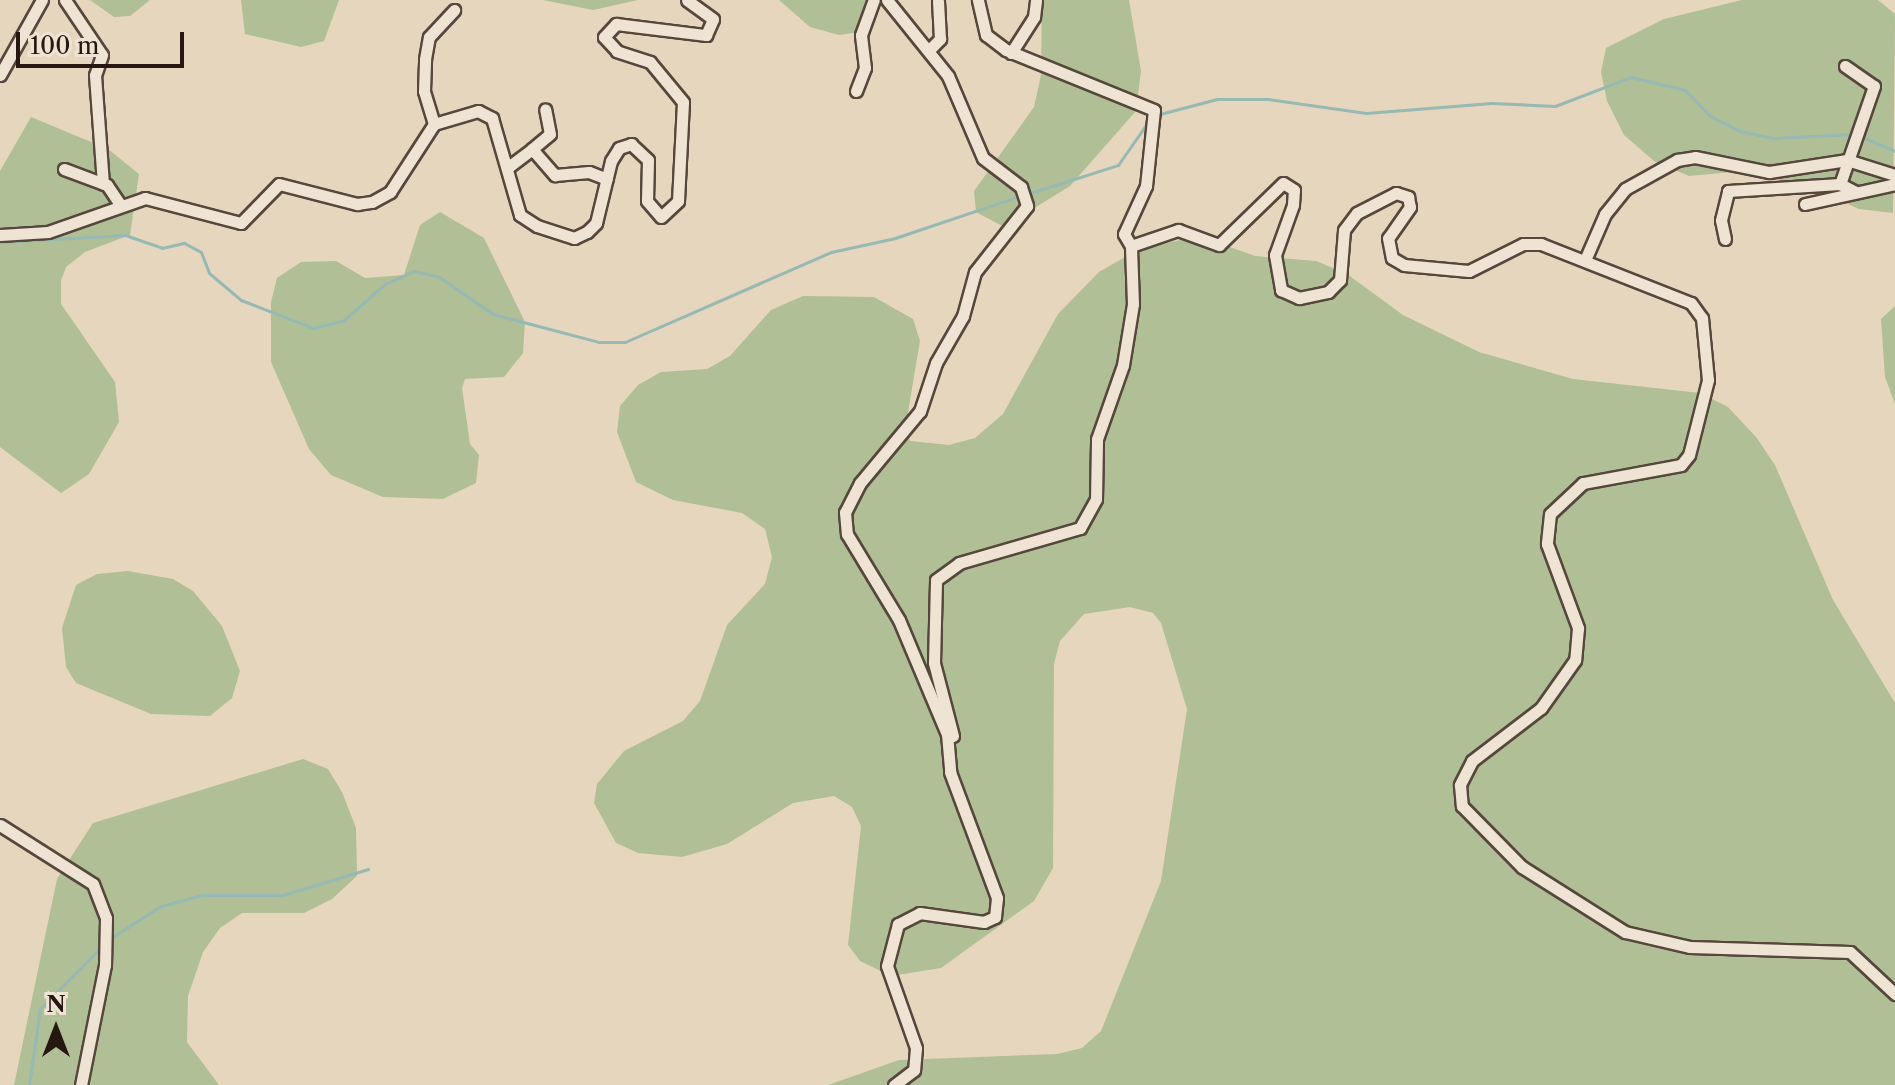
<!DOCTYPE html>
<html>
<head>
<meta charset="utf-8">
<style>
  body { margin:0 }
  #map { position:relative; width:1895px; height:1085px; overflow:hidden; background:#e6d6bd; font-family:"Libre Caslon Text",serif }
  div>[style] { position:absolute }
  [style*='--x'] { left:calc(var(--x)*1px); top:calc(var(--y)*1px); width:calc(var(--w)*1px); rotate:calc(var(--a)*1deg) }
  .green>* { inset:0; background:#b0bf95 }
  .stream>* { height:3px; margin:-1.5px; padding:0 1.5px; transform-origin:1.5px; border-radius:1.5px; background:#96b9b3 }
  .roads { filter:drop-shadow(2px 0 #56473c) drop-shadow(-2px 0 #56473c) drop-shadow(0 2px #56473c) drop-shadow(0 -2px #56473c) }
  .minor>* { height:11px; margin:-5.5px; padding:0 5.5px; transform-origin:5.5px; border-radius:5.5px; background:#efe4d4 }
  span { translate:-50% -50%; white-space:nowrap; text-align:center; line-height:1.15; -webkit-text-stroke:7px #efe4d4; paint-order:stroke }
  .north { position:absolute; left:16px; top:989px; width:80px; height:80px; -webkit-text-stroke:6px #efe4d4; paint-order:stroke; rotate:0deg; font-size:22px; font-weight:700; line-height:32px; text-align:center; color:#261711 }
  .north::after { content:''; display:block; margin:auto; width:28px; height:36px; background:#261711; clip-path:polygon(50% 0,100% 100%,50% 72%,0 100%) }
  .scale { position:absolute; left:16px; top:32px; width:168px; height:36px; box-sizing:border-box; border:4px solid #261711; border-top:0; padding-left:10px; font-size:24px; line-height:28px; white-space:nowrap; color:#261711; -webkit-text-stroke:6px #efe4d4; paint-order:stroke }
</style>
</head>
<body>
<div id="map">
  <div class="green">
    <div style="clip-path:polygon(90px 0,150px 0,130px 16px,114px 17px)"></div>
    <div style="clip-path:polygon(241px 0,339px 0,324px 41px,301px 47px,245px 34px)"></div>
    <div style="clip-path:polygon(543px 0,638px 0,593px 10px)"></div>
    <div style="clip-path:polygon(779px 0,885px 0,860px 32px,839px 35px,810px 27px)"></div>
    <div style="clip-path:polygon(1042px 0,1129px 0,1141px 71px,1136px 111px,1070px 186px,1004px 227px,976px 212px,974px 191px,1034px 107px,1041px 75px)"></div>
    <div style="clip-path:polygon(1742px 0,1878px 0,1895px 14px,1893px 213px,1859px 209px,1805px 184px,1732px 172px,1689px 176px,1654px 161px,1624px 135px,1607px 101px,1601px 72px,1606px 48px,1664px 19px)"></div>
    <div style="clip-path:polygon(31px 117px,108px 149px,139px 174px,130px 235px,85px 252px,66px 267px,61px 281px,61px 304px,115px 382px,119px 422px,89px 474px,61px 493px,0 447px,0 171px)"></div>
    <div style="clip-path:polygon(440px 212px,484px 238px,525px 322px,523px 353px,504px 377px,465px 379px,462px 388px,470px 444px,479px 455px,476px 483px,443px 499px,383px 497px,331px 475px,309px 449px,271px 362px,271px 302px,277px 278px,301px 262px,336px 261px,365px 278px,404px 275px,420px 225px)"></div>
    <div style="clip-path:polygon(1199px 236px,1255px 256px,1316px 261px,1347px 274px,1403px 315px,1479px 352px,1573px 379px,1700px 393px,1728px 407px,1756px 437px,1775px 465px,1833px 600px,1895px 703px,1895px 1085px,828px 1085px,899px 1060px,1057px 1054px,1082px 1048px,1101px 1031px,1161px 881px,1187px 709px,1161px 623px,1153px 613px,1130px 607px,1084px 614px,1060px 641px,1054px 664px,1053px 868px,1034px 901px,941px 968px,891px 976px,860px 961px,848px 945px,861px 826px,852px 807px,834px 796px,793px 803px,727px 844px,682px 857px,638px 853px,616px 843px,594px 803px,597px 784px,624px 751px,683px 721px,700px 701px,727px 625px,765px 584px,772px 557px,765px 529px,742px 513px,673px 500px,636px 482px,617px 432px,620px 406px,638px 385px,661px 372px,707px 369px,730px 356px,771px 310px,803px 296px,874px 297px,913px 319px,920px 341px,906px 424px,910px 441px,949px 445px,975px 438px,1003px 414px,1058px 314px,1099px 272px,1139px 249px)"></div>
    <div style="clip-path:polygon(1895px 306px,1895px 404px,1885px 377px,1881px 319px)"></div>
    <div style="clip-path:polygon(128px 571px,173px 579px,193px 591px,222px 626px,240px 671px,232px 698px,210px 716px,151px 714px,76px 683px,66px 667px,62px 628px,76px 585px,97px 574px)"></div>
    <div style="clip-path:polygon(303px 759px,328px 769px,342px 792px,356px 828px,357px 876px,332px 899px,304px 913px,242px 913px,220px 928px,203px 952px,188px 996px,187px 1042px,219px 1085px,14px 1085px,57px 879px,93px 823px)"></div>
  </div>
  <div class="stream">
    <div style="--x:1156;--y:115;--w:63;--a:-14.7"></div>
    <div style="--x:1217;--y:99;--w:51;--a:0"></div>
    <div style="--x:1268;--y:99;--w:99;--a:8.1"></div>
    <div style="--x:1366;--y:113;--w:126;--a:-4.5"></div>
    <div style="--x:1492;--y:103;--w:63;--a:2.7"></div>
    <div style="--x:1555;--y:106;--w:81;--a:-20.9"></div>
    <div style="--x:1631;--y:77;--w:56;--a:13.5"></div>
    <div style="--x:1685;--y:90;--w:36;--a:46"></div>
    <div style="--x:1710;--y:116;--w:34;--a:27"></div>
    <div style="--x:1740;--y:131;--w:33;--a:12"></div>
    <div style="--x:1772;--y:138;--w:83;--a:-2.8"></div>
    <div style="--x:1862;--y:137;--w:36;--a:23"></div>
    <div style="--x:1027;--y:194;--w:96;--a:-17.7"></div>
    <div style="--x:1118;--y:165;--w:56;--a:-55.2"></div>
    <div style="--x:0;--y:242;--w:125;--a:-3.2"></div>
    <div style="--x:125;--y:235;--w:39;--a:19"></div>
    <div style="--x:162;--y:248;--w:23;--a:-13"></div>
    <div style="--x:184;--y:243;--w:19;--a:28"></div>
    <div style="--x:201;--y:252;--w:22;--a:69"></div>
    <div style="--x:209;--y:273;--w:42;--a:40.2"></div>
    <div style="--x:241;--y:300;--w:77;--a:21.3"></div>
    <div style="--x:313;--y:328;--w:32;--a:-14"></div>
    <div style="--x:344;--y:320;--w:55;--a:-41.3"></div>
    <div style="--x:385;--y:284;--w:32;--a:-24"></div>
    <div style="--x:414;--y:271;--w:26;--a:13"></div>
    <div style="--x:439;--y:277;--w:65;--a:34.4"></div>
    <div style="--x:493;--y:314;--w:110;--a:14.8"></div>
    <div style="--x:599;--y:342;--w:26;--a:0"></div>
    <div style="--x:625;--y:342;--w:225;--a:-23.6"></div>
    <div style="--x:831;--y:252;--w:66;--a:-12.3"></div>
    <div style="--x:895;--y:238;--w:132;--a:-18.6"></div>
    <div style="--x:109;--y:939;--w:62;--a:-32.4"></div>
    <div style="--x:161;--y:906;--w:42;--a:-15"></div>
    <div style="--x:202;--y:895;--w:81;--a:0"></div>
    <div style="--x:283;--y:895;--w:89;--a:-17"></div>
    <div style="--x:29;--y:1085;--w:77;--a:-81.8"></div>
    <div style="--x:40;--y:1009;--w:87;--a:-45.5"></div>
  </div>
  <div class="roads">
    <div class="minor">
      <div style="--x:65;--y:0;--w:66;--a:56.1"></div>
      <div style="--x:102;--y:55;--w:21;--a:109"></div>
      <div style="--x:95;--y:75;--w:109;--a:85.8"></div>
      <div style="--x:887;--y:0;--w:97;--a:51.2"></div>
      <div style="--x:948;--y:76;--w:89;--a:66.9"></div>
      <div style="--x:983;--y:158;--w:48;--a:37.3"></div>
      <div style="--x:1021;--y:187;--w:20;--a:72"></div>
      <div style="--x:1027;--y:206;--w:84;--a:128.2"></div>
      <div style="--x:975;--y:272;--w:46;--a:105.3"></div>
      <div style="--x:963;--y:316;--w:54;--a:119.9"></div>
      <div style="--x:936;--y:363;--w:51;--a:108.4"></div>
      <div style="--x:920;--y:411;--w:94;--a:129.8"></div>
      <div style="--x:860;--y:483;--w:33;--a:117"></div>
      <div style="--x:845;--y:512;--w:22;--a:85"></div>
      <div style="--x:847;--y:534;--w:100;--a:58.8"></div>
      <div style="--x:899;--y:620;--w:124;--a:67.2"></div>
      <div style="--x:947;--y:734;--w:38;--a:85"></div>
      <div style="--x:950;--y:772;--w:134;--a:69.5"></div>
      <div style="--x:997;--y:898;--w:19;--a:96"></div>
      <div style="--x:995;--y:917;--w:12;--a:156"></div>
      <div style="--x:984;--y:922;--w:65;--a:-172"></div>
      <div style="--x:920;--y:913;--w:25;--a:153"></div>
      <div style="--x:898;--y:924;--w:43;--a:104.7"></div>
      <div style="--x:887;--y:966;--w:87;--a:70.5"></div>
      <div style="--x:916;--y:1048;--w:22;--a:95"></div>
      <div style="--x:914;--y:1070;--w:25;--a:143"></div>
      <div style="--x:929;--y:50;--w:16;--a:-45"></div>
      <div style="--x:940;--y:39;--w:38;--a:-93"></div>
      <div style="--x:1011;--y:53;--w:43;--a:-57.4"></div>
      <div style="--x:1034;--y:17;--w:17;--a:-83"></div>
      <div style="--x:1845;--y:66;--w:35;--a:35"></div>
      <div style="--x:1874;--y:86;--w:104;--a:109.1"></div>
      <div style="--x:1840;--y:184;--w:18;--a:27"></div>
      <div style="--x:0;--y:75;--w:86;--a:-60.8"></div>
      <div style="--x:856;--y:91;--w:25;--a:-69"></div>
      <div style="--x:865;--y:68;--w:33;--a:-97"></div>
      <div style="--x:861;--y:35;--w:37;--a:-70"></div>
      <div style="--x:434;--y:124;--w:34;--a:-107"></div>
      <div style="--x:424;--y:91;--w:32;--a:-88"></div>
      <div style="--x:425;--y:59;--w:22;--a:-80"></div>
      <div style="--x:429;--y:37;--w:37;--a:-47"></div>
      <div style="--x:532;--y:149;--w:23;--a:-40"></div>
      <div style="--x:550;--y:134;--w:25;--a:-101"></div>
      <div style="--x:507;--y:168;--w:31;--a:-37"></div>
      <div style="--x:532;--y:149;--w:35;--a:49"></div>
      <div style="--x:555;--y:175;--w:34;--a:-5"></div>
      <div style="--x:589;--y:172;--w:19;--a:21"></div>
      <div style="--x:64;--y:169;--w:46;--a:20.4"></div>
      <div style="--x:107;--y:185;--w:23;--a:56"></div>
      <div style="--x:1805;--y:204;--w:92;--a:-12.5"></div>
      <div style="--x:0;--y:235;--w:48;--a:-3.6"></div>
      <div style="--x:48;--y:232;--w:103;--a:-19.3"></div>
      <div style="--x:145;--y:198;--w:99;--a:14.6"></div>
      <div style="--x:241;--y:223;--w:54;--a:-45.7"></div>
      <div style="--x:279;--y:184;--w:81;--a:14.4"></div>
      <div style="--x:357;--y:204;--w:15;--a:-8"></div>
      <div style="--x:372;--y:202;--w:21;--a:-29"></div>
      <div style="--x:390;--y:192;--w:81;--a:-57.1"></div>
      <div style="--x:434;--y:124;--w:46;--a:-16.5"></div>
      <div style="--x:478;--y:111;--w:16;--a:27"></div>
      <div style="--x:492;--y:118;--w:101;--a:73.9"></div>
      <div style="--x:520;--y:215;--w:20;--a:33"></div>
      <div style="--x:537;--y:226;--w:39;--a:18"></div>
      <div style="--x:574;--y:238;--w:14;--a:-25"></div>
      <div style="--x:587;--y:232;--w:13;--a:-45"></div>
      <div style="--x:596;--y:223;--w:64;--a:-76.4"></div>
      <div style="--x:611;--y:161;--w:15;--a:-58"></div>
      <div style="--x:619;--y:148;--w:13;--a:-18"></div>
      <div style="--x:631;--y:144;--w:23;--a:43"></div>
      <div style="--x:648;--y:160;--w:41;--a:91.4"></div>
      <div style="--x:647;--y:201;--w:21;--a:49"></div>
      <div style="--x:661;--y:217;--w:23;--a:-43"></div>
      <div style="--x:678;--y:201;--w:99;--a:-87.1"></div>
      <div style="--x:683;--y:102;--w:52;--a:-129.5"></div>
      <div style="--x:650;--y:62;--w:35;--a:-162"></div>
      <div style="--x:617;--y:51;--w:19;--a:-133"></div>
      <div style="--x:604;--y:37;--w:18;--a:-47"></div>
      <div style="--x:616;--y:24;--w:91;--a:7"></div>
      <div style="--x:706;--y:35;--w:17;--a:-66"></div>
      <div style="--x:713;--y:19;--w:32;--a:-144"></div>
      <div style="--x:1725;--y:239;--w:19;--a:-102"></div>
      <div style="--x:1721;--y:220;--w:30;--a:-76"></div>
      <div style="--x:1728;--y:191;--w:112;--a:-3.6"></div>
      <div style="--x:1131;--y:246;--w:50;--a:-18.8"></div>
      <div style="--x:1178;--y:230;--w:44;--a:20.1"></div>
      <div style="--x:1219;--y:245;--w:89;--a:-44.1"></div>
      <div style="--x:1283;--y:183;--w:13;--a:32"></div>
      <div style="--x:1294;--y:190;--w:15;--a:94"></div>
      <div style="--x:1293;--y:205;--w:53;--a:109.8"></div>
      <div style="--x:1275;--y:255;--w:36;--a:80"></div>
      <div style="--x:1281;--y:290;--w:20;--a:24"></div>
      <div style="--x:1299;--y:298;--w:30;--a:-12"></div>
      <div style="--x:1328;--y:292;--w:17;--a:-45"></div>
      <div style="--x:1340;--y:280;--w:50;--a:-85.4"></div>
      <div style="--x:1344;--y:230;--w:21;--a:-53"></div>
      <div style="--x:1357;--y:213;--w:44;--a:-27.1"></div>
      <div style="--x:1396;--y:193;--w:13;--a:18"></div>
      <div style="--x:1408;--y:197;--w:10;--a:79"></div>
      <div style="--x:1410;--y:207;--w:38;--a:125"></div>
      <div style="--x:1388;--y:238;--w:20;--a:79"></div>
      <div style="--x:1392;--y:258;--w:14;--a:30"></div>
      <div style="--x:1404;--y:265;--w:65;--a:5.3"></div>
      <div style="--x:1469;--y:271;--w:60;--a:-26.6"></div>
      <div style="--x:1523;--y:244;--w:18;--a:0"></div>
      <div style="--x:1541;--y:244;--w:161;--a:21.5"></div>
      <div style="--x:1691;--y:303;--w:19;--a:54"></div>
      <div style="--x:1702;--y:318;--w:62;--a:84.5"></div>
      <div style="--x:1708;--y:380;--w:77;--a:104.2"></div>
      <div style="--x:1689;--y:455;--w:13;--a:129"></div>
      <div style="--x:1681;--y:465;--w:100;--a:169.6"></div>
      <div style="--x:1583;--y:483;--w:45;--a:136.8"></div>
      <div style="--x:1550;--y:514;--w:30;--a:96"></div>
      <div style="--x:1547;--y:544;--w:90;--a:69.7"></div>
      <div style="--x:1578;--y:628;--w:32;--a:95"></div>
      <div style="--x:1575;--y:660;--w:59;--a:125.3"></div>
      <div style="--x:1541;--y:708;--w:87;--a:142.5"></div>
      <div style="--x:1472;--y:761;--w:27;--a:117"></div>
      <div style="--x:1460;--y:785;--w:21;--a:85"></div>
      <div style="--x:1462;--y:806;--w:86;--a:45.5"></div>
      <div style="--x:1522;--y:867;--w:122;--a:32.3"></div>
      <div style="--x:1625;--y:932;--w:67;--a:13"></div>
      <div style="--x:1690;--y:947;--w:160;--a:1.8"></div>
      <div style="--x:1850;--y:952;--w:62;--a:43"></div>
      <div style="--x:1585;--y:260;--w:50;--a:-66.5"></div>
      <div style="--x:1605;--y:214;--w:32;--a:-51"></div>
      <div style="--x:1625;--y:189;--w:60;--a:-29.1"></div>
      <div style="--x:1677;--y:160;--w:18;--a:-9"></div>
      <div style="--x:1695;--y:157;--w:76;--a:11.5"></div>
      <div style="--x:1769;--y:172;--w:79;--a:-8.7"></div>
      <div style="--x:1847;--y:160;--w:50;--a:17.4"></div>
      <div style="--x:953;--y:736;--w:75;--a:-104.6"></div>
      <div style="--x:934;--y:663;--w:83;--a:-88.6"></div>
      <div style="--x:936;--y:580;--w:29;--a:-36"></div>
      <div style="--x:959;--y:563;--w:126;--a:-16.1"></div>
      <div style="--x:1080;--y:528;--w:33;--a:-61"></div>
      <div style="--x:1096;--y:499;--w:60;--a:-89"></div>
      <div style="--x:1097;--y:439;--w:78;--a:-70.6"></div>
      <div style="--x:1123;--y:365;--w:62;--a:-80.7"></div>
      <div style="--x:1133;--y:304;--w:58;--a:-92"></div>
      <div style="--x:1131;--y:246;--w:14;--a:-120"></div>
      <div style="--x:1124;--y:234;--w:53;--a:-65.4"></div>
      <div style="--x:1146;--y:186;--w:76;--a:-84"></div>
      <div style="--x:1154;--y:110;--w:160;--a:-157.9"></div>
      <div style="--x:1006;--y:50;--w:25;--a:-143"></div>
      <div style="--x:986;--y:35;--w:36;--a:-103"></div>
      <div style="--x:0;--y:825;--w:110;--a:32.4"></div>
      <div style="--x:93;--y:884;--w:36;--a:69"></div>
      <div style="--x:106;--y:918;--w:47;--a:91.2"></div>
      <div style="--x:105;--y:965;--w:122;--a:101.3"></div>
    </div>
  </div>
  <div class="north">N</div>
  <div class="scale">100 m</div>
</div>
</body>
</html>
